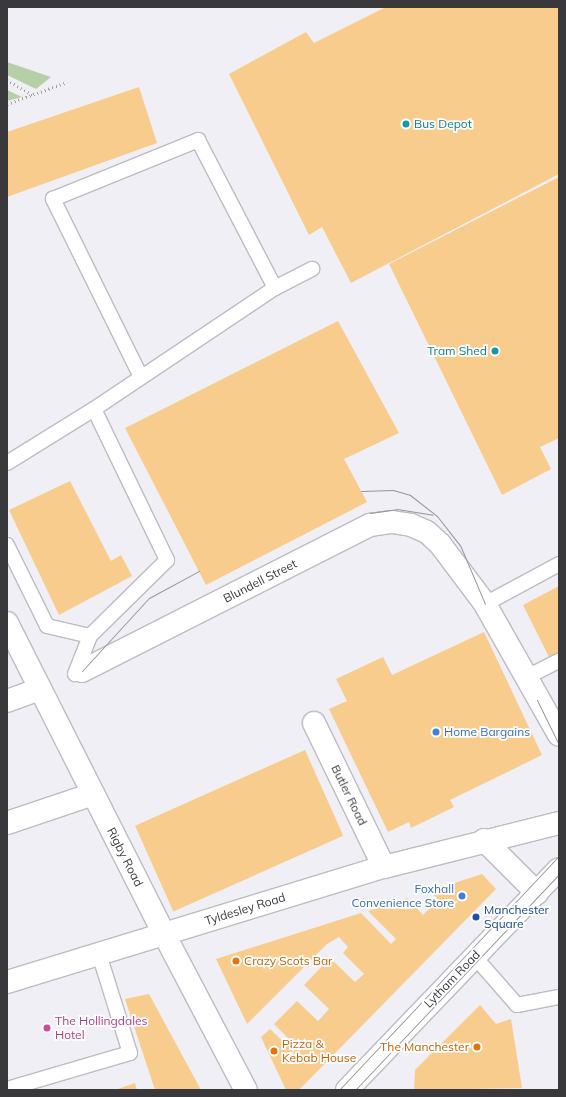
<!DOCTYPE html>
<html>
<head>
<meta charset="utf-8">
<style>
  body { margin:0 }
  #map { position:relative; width:566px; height:1097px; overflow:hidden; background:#f0eff6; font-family:Mulish,sans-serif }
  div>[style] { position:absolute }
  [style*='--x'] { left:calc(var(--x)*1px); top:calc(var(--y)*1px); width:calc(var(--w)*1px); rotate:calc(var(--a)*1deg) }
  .green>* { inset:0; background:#b6cfa9 }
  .building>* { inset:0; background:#f8cc8c; transform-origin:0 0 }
  .path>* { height:2.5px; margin-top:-1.25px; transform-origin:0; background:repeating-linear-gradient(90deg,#a0a0a5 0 1px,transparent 0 4px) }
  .roads { filter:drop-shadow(1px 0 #bdbcc3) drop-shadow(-1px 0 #bdbcc3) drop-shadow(0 1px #bdbcc3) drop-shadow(0 -1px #bdbcc3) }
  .service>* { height:14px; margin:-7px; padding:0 7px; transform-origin:7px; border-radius:7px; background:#fff }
  .minor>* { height:22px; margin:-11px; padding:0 11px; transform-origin:11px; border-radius:11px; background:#fff }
  .tertiary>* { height:22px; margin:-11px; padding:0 11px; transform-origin:11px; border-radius:11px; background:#fff }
  .secondary>* { height:22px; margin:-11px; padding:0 11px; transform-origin:11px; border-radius:11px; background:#fff }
  .tram>* { height:1px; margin:-0.5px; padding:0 0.5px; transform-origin:0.5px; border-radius:0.5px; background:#95959a }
  .dots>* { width:11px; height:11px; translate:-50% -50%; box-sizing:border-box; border:2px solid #fff; border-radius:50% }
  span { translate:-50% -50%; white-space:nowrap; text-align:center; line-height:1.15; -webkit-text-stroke:3.5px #fff; paint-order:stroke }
  .culture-label { font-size:12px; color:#0d838f }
  .left { translate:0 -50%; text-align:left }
  .right { translate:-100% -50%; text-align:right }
  .street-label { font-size:12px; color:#39393c }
  .shop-label { font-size:12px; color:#366cbe }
  .transit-label { font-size:12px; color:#164399 }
  .food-label { font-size:12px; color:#c56008 }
  .hotel-label { font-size:12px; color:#b23c85 }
  .frame { position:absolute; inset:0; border:8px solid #39393c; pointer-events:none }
</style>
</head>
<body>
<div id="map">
  <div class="green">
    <div style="clip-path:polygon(7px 62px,51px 77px,36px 89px,7px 75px)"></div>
    <div style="clip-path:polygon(7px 90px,22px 97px,7px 101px)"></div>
  </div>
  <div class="building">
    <div style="clip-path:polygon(386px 7px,559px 7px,559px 174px,351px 283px,322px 227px,309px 235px,229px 74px,306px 32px,314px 43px)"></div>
    <div style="clip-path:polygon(139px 87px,157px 143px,7px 197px,7px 132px)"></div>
    <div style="clip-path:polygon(559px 177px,559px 438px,540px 447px,551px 469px,502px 495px,389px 264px)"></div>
    <div style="clip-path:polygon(338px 321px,399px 433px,344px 459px,367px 502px,206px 585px,125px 428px)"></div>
    <div style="clip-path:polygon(70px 481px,111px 561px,121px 555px,132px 576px,59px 615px,9px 510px)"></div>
    <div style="clip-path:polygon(559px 586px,559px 652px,549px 657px,523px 605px)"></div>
    <div style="clip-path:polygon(484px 632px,542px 755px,450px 800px,454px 807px,411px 828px,409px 822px,388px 832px,329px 709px,347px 701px,336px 679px,383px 657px,392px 675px)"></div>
    <div style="left:305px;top:750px;width:94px;height:186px;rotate:66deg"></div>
    <div style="clip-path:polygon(482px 874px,496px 889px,299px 1090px,286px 1090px,261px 1037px,270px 1029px,292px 1050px,296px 1046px,274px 1024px,297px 1001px,318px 1021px,329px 1009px,304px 985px,330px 958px,355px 982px,364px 974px,343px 953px,348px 947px,339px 937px,327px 944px,247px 1024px,216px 959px,361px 913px,391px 944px,396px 939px,368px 911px,407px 898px,423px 915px,438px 900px,430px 891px)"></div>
    <div style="clip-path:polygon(149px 994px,201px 1090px,155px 1090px,125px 999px)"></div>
    <div style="clip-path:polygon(480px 1005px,496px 1024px,511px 1019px,522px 1088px,414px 1090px,415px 1070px)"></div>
    <div style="clip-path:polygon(135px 1083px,137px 1090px,115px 1090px)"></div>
  </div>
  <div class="path">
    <div style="--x:7;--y:80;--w:30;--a:30"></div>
    <div style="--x:7;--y:104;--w:64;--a:-20.1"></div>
  </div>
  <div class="roads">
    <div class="service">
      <div style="--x:141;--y:377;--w:199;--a:-116.3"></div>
      <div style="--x:53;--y:199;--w:157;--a:-22.1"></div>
      <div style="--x:198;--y:140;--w:167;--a:62.5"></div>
      <div style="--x:94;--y:409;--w:218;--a:-33.8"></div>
      <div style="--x:275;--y:288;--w:42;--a:-27.2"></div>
      <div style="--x:7;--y:463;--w:102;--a:-31.8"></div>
      <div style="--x:94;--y:409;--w:168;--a:64.2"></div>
      <div style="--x:167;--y:560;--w:108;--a:135.4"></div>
      <div style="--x:90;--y:636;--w:41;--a:111.5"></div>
      <div style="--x:7;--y:545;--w:90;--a:63.7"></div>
      <div style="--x:47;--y:626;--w:44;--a:13.1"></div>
      <div style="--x:485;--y:604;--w:84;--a:-28.4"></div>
      <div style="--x:525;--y:678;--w:38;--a:-27"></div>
      <div style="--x:474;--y:956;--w:65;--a:48.7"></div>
      <div style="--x:517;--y:1005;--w:43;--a:-10.8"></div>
      <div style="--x:7;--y:1089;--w:128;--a:-16.3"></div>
      <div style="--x:130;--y:1053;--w:104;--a:-107.4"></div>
    </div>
    <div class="minor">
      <div style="--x:82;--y:671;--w:323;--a:-26.9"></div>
      <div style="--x:370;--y:525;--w:22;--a:-8"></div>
      <div style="--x:392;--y:522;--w:19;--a:9"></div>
      <div style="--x:411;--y:525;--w:17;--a:24"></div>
      <div style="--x:427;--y:532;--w:18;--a:43"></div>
      <div style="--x:440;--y:544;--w:75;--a:53.1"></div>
      <div style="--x:485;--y:604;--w:150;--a:60.5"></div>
      <div style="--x:7;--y:701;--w:35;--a:-20"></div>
      <div style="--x:314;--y:723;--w:160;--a:64.1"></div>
      <div style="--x:7;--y:823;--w:91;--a:-18.6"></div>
      <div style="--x:484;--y:840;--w:75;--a:45"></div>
      <div style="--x:7;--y:982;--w:394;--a:-17"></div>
      <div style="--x:384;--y:867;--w:180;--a:-14.1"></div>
    </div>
    <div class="tertiary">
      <div style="--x:7;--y:623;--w:348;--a:63.2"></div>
      <div style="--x:164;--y:934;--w:176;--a:62.3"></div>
    </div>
    <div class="secondary">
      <div style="--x:347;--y:1090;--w:306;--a:-46.2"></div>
    </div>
  </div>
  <div class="tram">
    <div style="--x:361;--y:491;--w:32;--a:-2"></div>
    <div style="--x:393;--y:490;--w:18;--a:16"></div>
    <div style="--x:410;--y:495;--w:34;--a:38"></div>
    <div style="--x:437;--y:516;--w:37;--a:52"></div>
    <div style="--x:460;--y:545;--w:64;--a:67"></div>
    <div style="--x:370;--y:513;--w:27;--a:-8"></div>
    <div style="--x:397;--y:509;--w:36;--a:9"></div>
    <div style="--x:82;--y:671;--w:99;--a:-47.5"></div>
    <div style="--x:149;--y:598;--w:57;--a:-28.4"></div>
    <div style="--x:537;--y:700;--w:50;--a:63.9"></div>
    <div style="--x:339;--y:1090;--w:321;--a:-46.8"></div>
    <div style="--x:355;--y:1090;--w:297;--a:-46.6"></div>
  </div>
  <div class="dots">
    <div style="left:406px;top:124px;background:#0f9aa8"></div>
    <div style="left:495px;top:351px;background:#0f9aa8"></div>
    <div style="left:436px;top:732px;background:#3f7fe0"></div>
    <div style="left:462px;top:896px;background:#3f7fe0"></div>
    <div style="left:476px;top:917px;background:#1a4fb4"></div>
    <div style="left:236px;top:961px;background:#e8710a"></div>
    <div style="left:47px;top:1028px;background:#d1479c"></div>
    <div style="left:477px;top:1047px;background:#e8710a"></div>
    <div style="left:274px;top:1051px;background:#e8710a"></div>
  </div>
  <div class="culture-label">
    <span class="left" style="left:414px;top:124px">Bus Depot</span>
    <span class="right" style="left:487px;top:351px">Tram Shed</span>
  </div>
  <div class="street-label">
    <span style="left:260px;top:581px;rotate:-27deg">Blundell Street</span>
    <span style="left:349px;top:795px;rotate:64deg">Butler Road</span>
    <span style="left:125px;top:857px;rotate:63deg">Rigby Road</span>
    <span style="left:245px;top:909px;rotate:-17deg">Tyldesley Road</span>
    <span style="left:452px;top:979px;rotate:-46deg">Lytham Road</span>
  </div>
  <div class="shop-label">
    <span class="left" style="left:444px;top:732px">Home Bargains</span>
    <span class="right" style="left:454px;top:896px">Foxhall<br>Convenience Store</span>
  </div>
  <div class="transit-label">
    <span class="left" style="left:484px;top:917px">Manchester<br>Square</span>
  </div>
  <div class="food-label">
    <span class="left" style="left:244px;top:961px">Crazy Scots Bar</span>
    <span class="left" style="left:282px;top:1051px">Pizza &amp;<br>Kebab House</span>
    <span class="right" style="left:469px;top:1047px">The Manchester</span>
  </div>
  <div class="hotel-label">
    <span class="left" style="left:55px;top:1028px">The Hollingdales<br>Hotel</span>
  </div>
  <div class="frame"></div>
</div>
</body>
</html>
